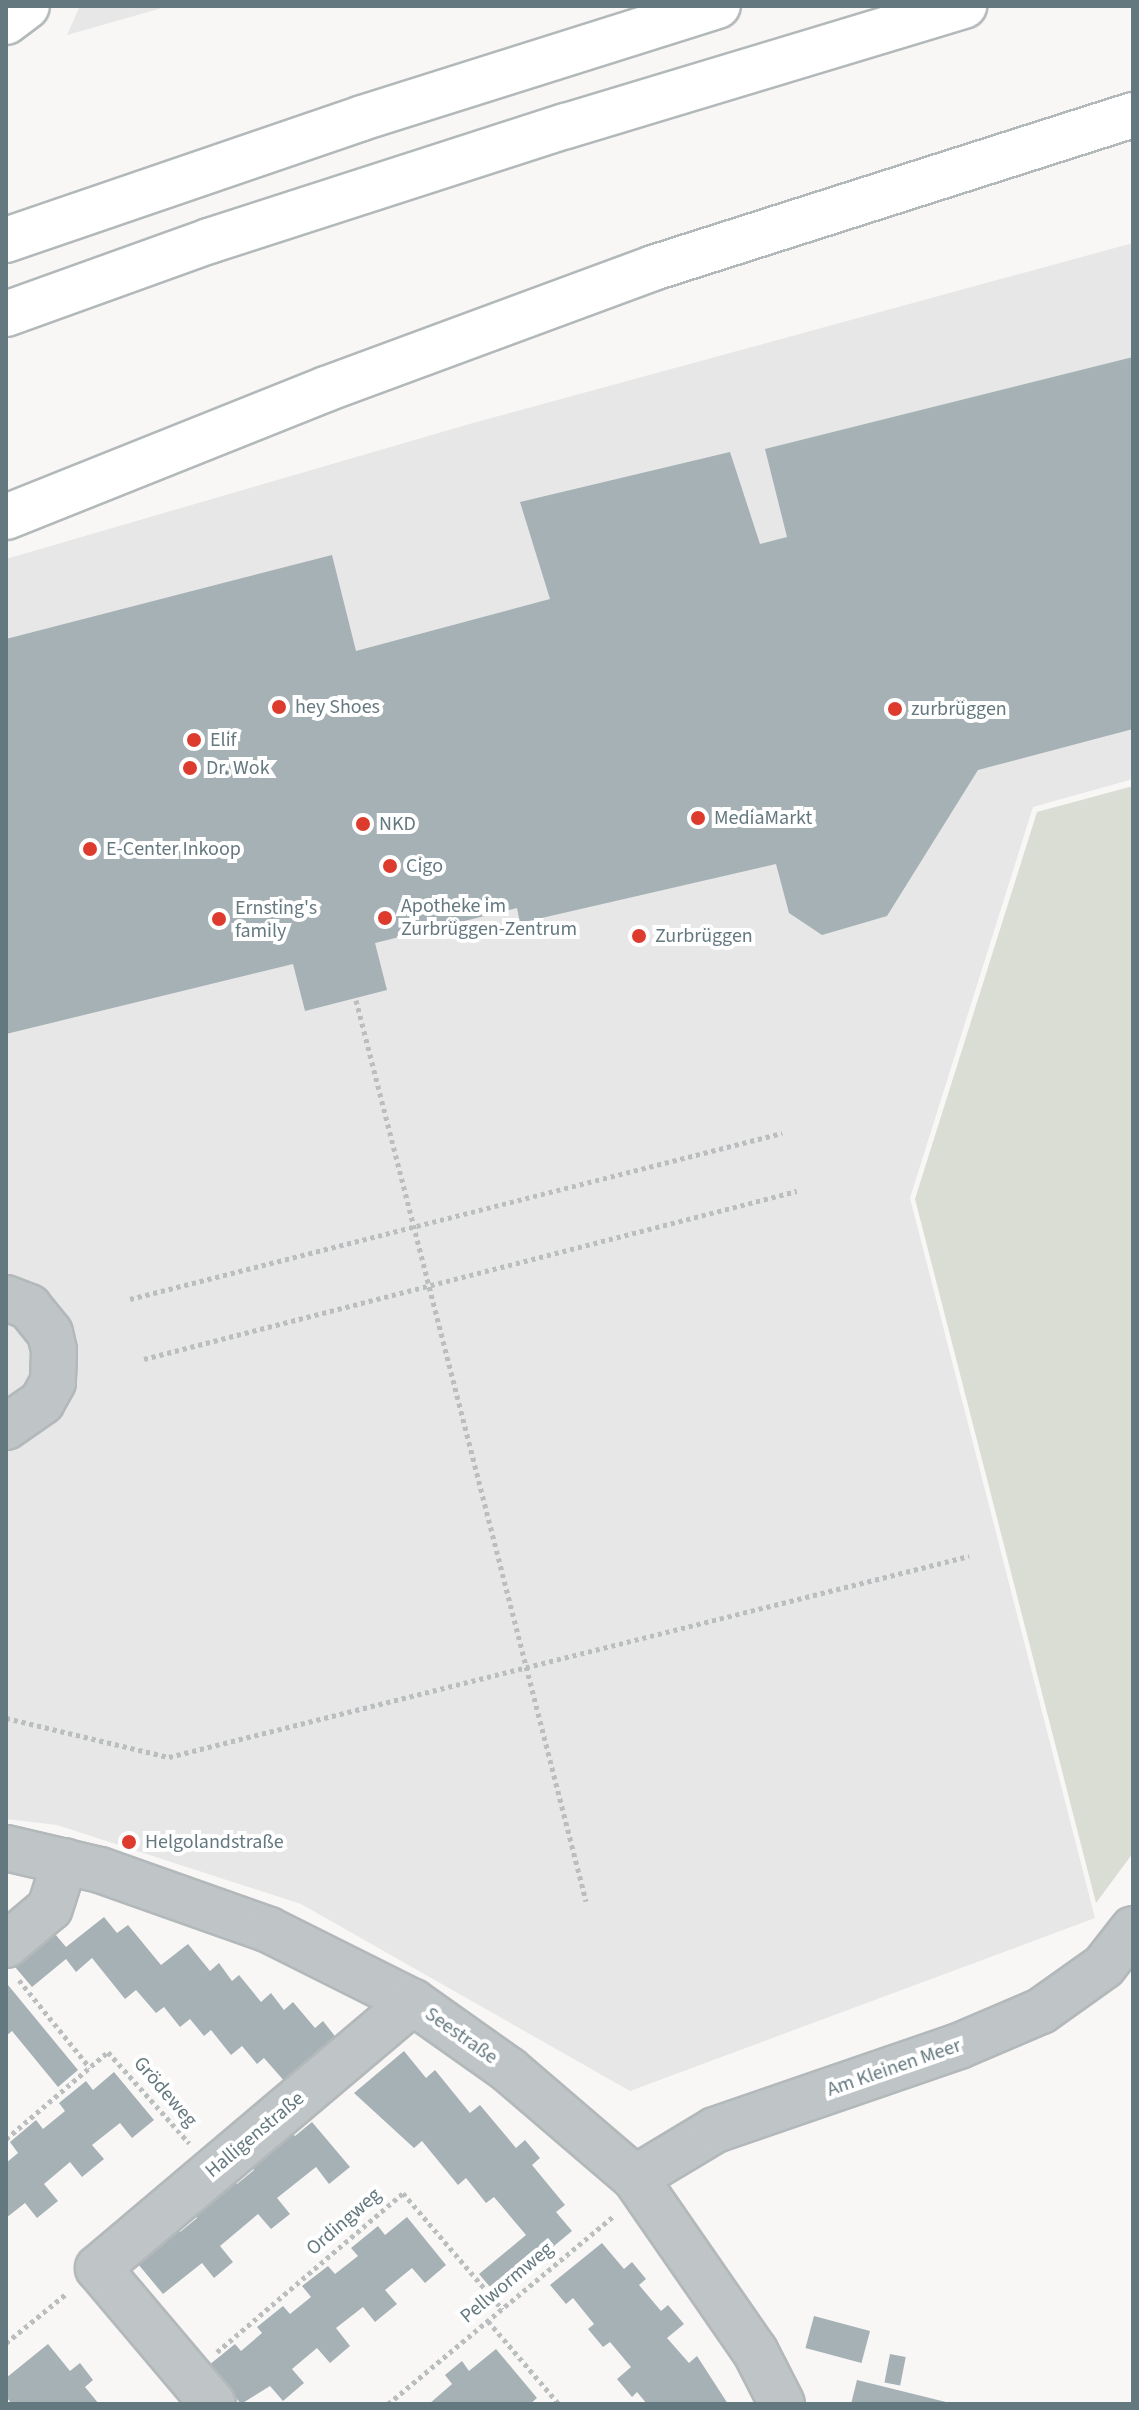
<!DOCTYPE html>
<html>
<head>
<meta charset="utf-8">
<style>
  body { margin:0 }
  #map { position:relative; width:1139px; height:2410px; overflow:hidden; background:#f8f7f5; font-family:"Source Sans 3",sans-serif }
  div>[style] { position:absolute }
  [style*='--x'] { left:calc(var(--x)*1px); top:calc(var(--y)*1px); width:calc(var(--w)*1px); rotate:calc(var(--a)*1deg) }
  .built>* { inset:0; background:#e6e7e6 }
  .green>* { inset:0; background:#d9ddd4 }
  .building>* { inset:0; background:#a6b1b5; transform-origin:0 0 }
  .path>* { height:5px; margin-top:-2.5px; transform-origin:0; background:repeating-linear-gradient(90deg,#babebf 0 4px,transparent 0 8px) }
  .roads { filter:drop-shadow(2px 0 #b3b8ba) drop-shadow(-2px 0 #b3b8ba) drop-shadow(0 2px #b3b8ba) drop-shadow(0 -2px #b3b8ba) }
  .minor>* { height:44px; margin:-22px; padding:0 22px; transform-origin:22px; border-radius:22px; background:#bfc5c7 }
  .highway>* { height:44px; margin:-22px; padding:0 22px; transform-origin:22px; border-radius:22px; background:#fff }
  .dots>* { width:22px; height:22px; translate:-50% -50%; box-sizing:border-box; border:4px solid #fff; border-radius:50% }
  span { translate:-50% -50%; white-space:nowrap; text-align:center; line-height:1.15; -webkit-text-stroke:8px #fff; paint-order:stroke }
  .poi-label { font-size:20px; color:#64787f }
  .left { translate:0 -50%; text-align:left }
  .street-label { font-size:20px; color:#64787f }
  .frame { position:absolute; inset:0; border:8px solid #64787f; pointer-events:none }
</style>
</head>
<body>
<div id="map">
  <div class="built">
    <div style="clip-path:polygon(80px 6px,169px 6px,67px 35px)"></div>
    <div style="clip-path:polygon(1133px 243px,1133px 779px,1033px 807px,910px 1198px,1095px 1918px,630px 2091px,301px 1904px,57px 1825px,6px 1819px,6px 559px,473px 423px)"></div>
  </div>
  <div class="green">
    <div style="clip-path:polygon(1133px 786px,1133px 1853px,1096px 1903px,915px 1199px,1037px 812px)"></div>
  </div>
  <div class="building">
    <div style="clip-path:polygon(1133px 357px,1133px 729px,978px 770px,887px 916px,822px 935px,789px 913px,776px 864px,520px 923px,517px 908px,375px 943px,387px 990px,305px 1011px,293px 964px,6px 1034px,6px 639px,332px 555px,356px 651px,550px 599px,520px 502px,730px 452px,760px 544px,787px 537px,765px 449px)"></div>
    <div style="clip-path:polygon(104px 1917px,117px 1933px,128px 1925px,161px 1965px,188px 1944px,210px 1971px,219px 1963px,232px 1981px,239px 1975px,261px 2002px,271px 1993px,284px 2010px,293px 2002px,315px 2028px,323px 2021px,338px 2040px,286px 2083px,264px 2058px,257px 2064px,242px 2046px,231px 2055px,211px 2030px,204px 2036px,190px 2019px,180px 2027px,164px 2007px,156px 2013px,136px 1990px,125px 1999px,92px 1958px,76px 1972px,66px 1959px,32px 1987px,15px 1967px,55px 1934px,66px 1947px)"></div>
    <div style="clip-path:polygon(8px 1985px,78px 2070px,58px 2087px,12px 2031px,6px 2036px)"></div>
    <div style="clip-path:polygon(404px 2051px,426px 2078px,435px 2070px,470px 2113px,480px 2105px,516px 2148px,525px 2140px,540px 2158px,532px 2165px,565px 2205px,556px 2212px,572px 2231px,496px 2294px,479px 2274px,526px 2235px,494px 2197px,486px 2203px,466px 2178px,458px 2185px,422px 2141px,414px 2148px,354px 2093px)"></div>
    <div style="clip-path:polygon(114px 2072px,154px 2120px,132px 2138px,120px 2123px,92px 2145px,104px 2159px,82px 2177px,70px 2162px,44px 2184px,58px 2201px,37px 2218px,25px 2203px,6px 2218px,6px 2163px,18px 2153px,10px 2142px,36px 2120px,43px 2129px,65px 2111px,59px 2103px,86px 2081px,93px 2090px)"></div>
    <div style="clip-path:polygon(312px 2122px,350px 2167px,329px 2184px,316px 2167px,277px 2198px,290px 2214px,271px 2229px,258px 2214px,220px 2246px,233px 2262px,214px 2278px,202px 2263px,163px 2294px,133px 2258px,174px 2225px,180px 2232px,197px 2218px,190px 2210px,231px 2177px,237px 2184px,254px 2170px,248px 2161px,289px 2129px,295px 2136px)"></div>
    <div style="clip-path:polygon(407px 2217px,446px 2265px,425px 2283px,412px 2268px,385px 2290px,397px 2304px,375px 2322px,363px 2307px,336px 2328px,350px 2346px,330px 2363px,317px 2348px,292px 2369px,304px 2383px,283px 2401px,270px 2386px,241px 2404px,209px 2365px,235px 2344px,241px 2351px,262px 2333px,257px 2327px,283px 2306px,290px 2314px,311px 2297px,302px 2286px,328px 2266px,335px 2274px,358px 2256px,351px 2248px,378px 2226px,385px 2235px)"></div>
    <div style="clip-path:polygon(602px 2243px,624px 2269px,632px 2262px,646px 2279px,639px 2285px,661px 2311px,668px 2305px,684px 2324px,667px 2338px,689px 2363px,697px 2356px,728px 2404px,647px 2404px,637px 2392px,632px 2397px,617px 2379px,631px 2367px,610px 2342px,603px 2347px,588px 2329px,594px 2324px,573px 2298px,566px 2304px,550px 2285px)"></div>
    <div style="left:814px;top:2316px;width:58px;height:33px;rotate:15deg"></div>
    <div style="clip-path:polygon(48px 2344px,70px 2371px,80px 2363px,93px 2380px,85px 2387px,99px 2404px,12px 2404px,6px 2397px,6px 2378px)"></div>
    <div style="clip-path:polygon(496px 2349px,537px 2398px,530px 2404px,429px 2404px,452px 2384px,445px 2375px,462px 2361px,469px 2371px)"></div>
    <div style="left:890px;top:2354px;width:16px;height:29px;rotate:11deg"></div>
    <div style="clip-path:polygon(857px 2380px,950px 2403px,949px 2404px,851px 2404px)"></div>
  </div>
  <div class="path">
    <div style="--x:356;--y:1000;--w:930;--a:75.68"></div>
    <div style="--x:130;--y:1299;--w:673;--a:-14.28"></div>
    <div style="--x:144;--y:1359;--w:674;--a:-14.43"></div>
    <div style="--x:6;--y:1718;--w:168;--a:13.5"></div>
    <div style="--x:169;--y:1757;--w:825;--a:-14.1"></div>
    <div style="--x:19;--y:1980;--w:113;--a:51.1"></div>
    <div style="--x:6;--y:2139;--w:134;--a:-40.5"></div>
    <div style="--x:108;--y:2052;--w:122;--a:48.3"></div>
    <div style="--x:488;--y:2321;--w:109;--a:49.5"></div>
    <div style="--x:6;--y:2343;--w:79;--a:-39.3"></div>
    <div style="--x:217;--y:2352;--w:245;--a:-40.5"></div>
    <div style="--x:403;--y:2193;--w:153;--a:49.5"></div>
    <div style="--x:388;--y:2404;--w:295;--a:-39.8"></div>
  </div>
  <div class="roads">
    <div class="minor">
      <div style="--x:6;--y:1298;--w:25;--a:21"></div>
      <div style="--x:29;--y:1307;--w:33;--a:51"></div>
      <div style="--x:50;--y:1333;--w:18;--a:77"></div>
      <div style="--x:54;--y:1351;--w:31;--a:92"></div>
      <div style="--x:53;--y:1382;--w:23;--a:119"></div>
      <div style="--x:42;--y:1402;--w:44;--a:145.2"></div>
      <div style="--x:6;--y:1848;--w:97;--a:13.2"></div>
      <div style="--x:100;--y:1870;--w:179;--a:19.5"></div>
      <div style="--x:269;--y:1930;--w:161;--a:26.6"></div>
      <div style="--x:413;--y:2002;--w:118;--a:35.3"></div>
      <div style="--x:509;--y:2070;--w:166;--a:40.6"></div>
      <div style="--x:635;--y:2178;--w:211;--a:55.3"></div>
      <div style="--x:755;--y:2351;--w:59;--a:63"></div>
      <div style="--x:6;--y:1945;--w:57;--a:-40.1"></div>
      <div style="--x:50;--y:1908;--w:49;--a:-72.3"></div>
      <div style="--x:635;--y:2178;--w:93;--a:-31"></div>
      <div style="--x:715;--y:2130;--w:258;--a:-19"></div>
      <div style="--x:959;--y:2046;--w:89;--a:-23.1"></div>
      <div style="--x:1041;--y:2011;--w:77;--a:-35.5"></div>
      <div style="--x:1104;--y:1966;--w:47;--a:-51.9"></div>
      <div style="--x:213;--y:2404;--w:178;--a:-130.2"></div>
      <div style="--x:98;--y:2268;--w:412;--a:-40.2"></div>
    </div>
    <div class="highway">
      <div style="--x:6;--y:22;--w:26;--a:-37"></div>
      <div style="--x:6;--y:240;--w:376;--a:-18.9"></div>
      <div style="--x:362;--y:118;--w:373;--a:-17.5"></div>
      <div style="--x:6;--y:314;--w:216;--a:-19.8"></div>
      <div style="--x:209;--y:241;--w:375;--a:-17.9"></div>
      <div style="--x:566;--y:126;--w:416;--a:-16.8"></div>
      <div style="--x:6;--y:517;--w:345;--a:-21.8"></div>
      <div style="--x:326;--y:389;--w:349;--a:-20.3"></div>
      <div style="--x:653;--y:268;--w:504;--a:-17.68"></div>
    </div>
  </div>
  <div class="dots">
    <div style="left:279px;top:707px;background:#de3b2f"></div>
    <div style="left:895px;top:709px;background:#de3b2f"></div>
    <div style="left:194px;top:740px;background:#de3b2f"></div>
    <div style="left:190px;top:768px;background:#de3b2f"></div>
    <div style="left:698px;top:818px;background:#de3b2f"></div>
    <div style="left:363px;top:824px;background:#de3b2f"></div>
    <div style="left:90px;top:849px;background:#de3b2f"></div>
    <div style="left:390px;top:866px;background:#de3b2f"></div>
    <div style="left:385px;top:918px;background:#de3b2f"></div>
    <div style="left:219px;top:919px;background:#de3b2f"></div>
    <div style="left:639px;top:936px;background:#de3b2f"></div>
    <div style="left:129px;top:1842px;background:#de3b2f"></div>
  </div>
  <div class="poi-label">
    <span class="left" style="left:295px;top:707px">hey Shoes</span>
    <span class="left" style="left:911px;top:709px">zurbrüggen</span>
    <span class="left" style="left:210px;top:740px">Elif</span>
    <span class="left" style="left:206px;top:768px">Dr. Wok</span>
    <span class="left" style="left:714px;top:818px">MediaMarkt</span>
    <span class="left" style="left:379px;top:824px">NKD</span>
    <span class="left" style="left:106px;top:849px">E-Center Inkoop</span>
    <span class="left" style="left:406px;top:866px">Cigo</span>
    <span class="left" style="left:401px;top:918px">Apotheke im<br>Zurbrüggen-Zentrum</span>
    <span class="left" style="left:235px;top:920px">Ernsting's<br>family</span>
    <span class="left" style="left:655px;top:936px">Zurbrüggen</span>
    <span class="left" style="left:145px;top:1842px">Helgolandstraße</span>
  </div>
  <div class="street-label">
    <span style="left:461px;top:2036px;rotate:35deg">Seestraße</span>
    <span style="left:894px;top:2068px;rotate:-19deg">Am Kleinen Meer</span>
    <span style="left:165px;top:2092px;rotate:49deg">Grödeweg</span>
    <span style="left:255px;top:2135px;rotate:-40deg">Halligenstraße</span>
    <span style="left:344px;top:2222px;rotate:-41deg">Ordingweg</span>
    <span style="left:507px;top:2283px;rotate:-40deg">Pellwormweg</span>
  </div>
  <div class="frame"></div>
</div>
</body>
</html>
